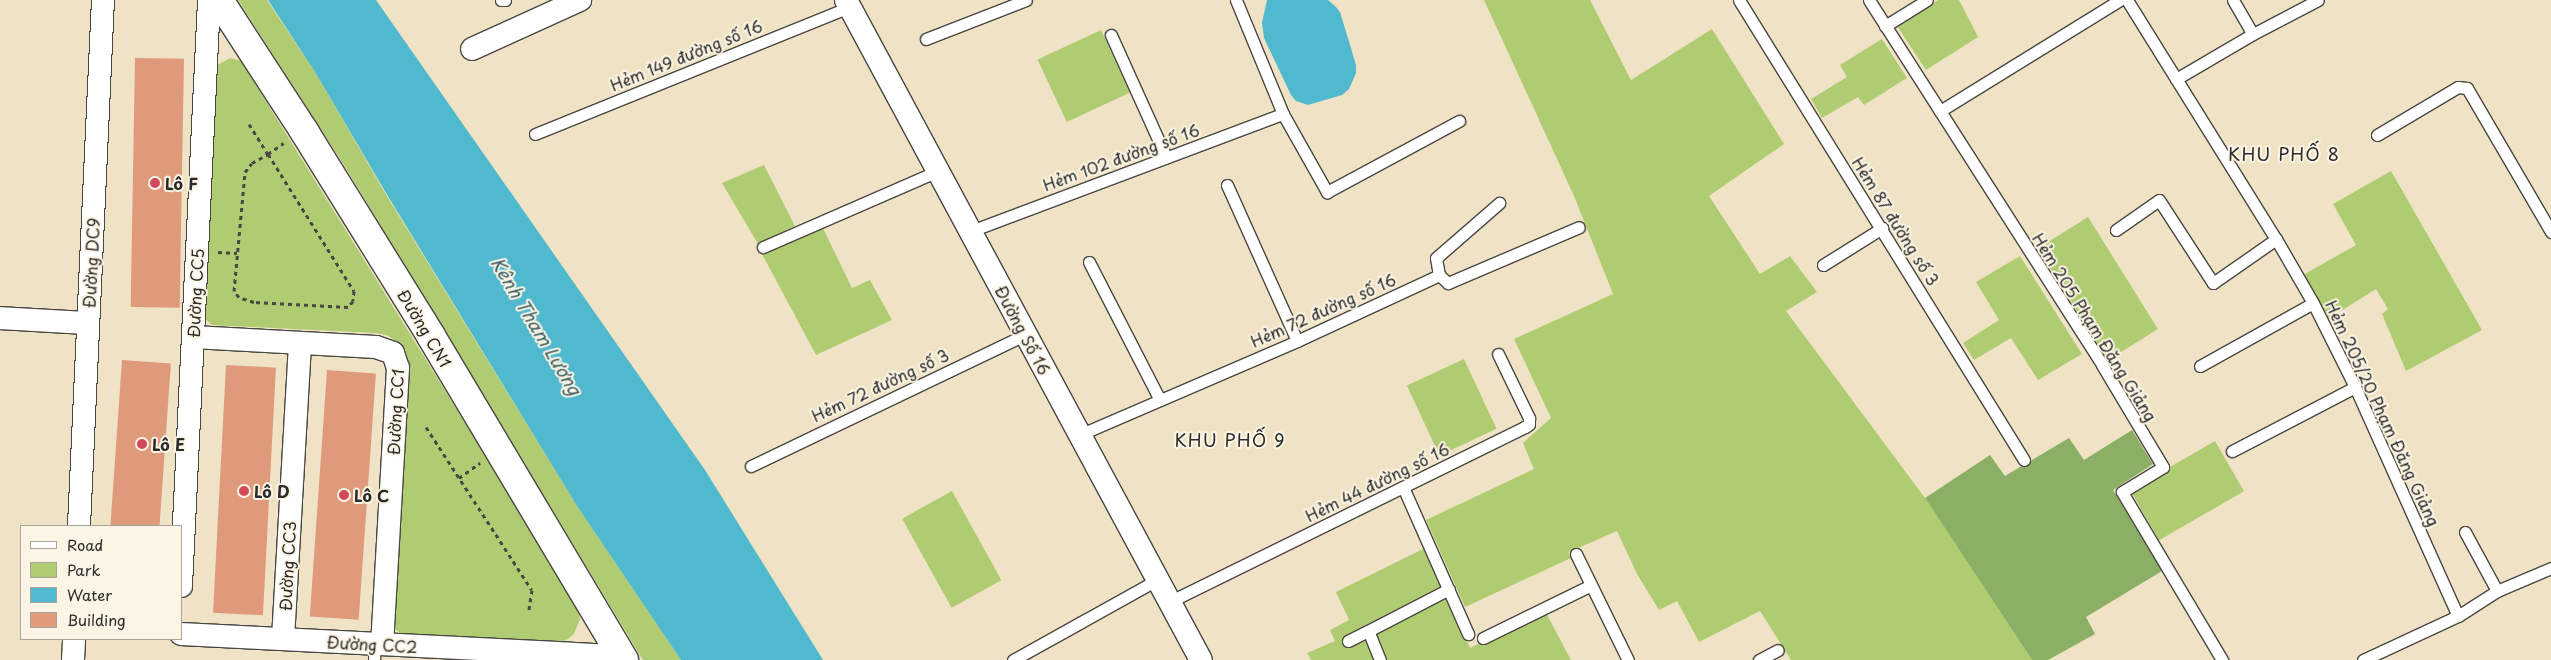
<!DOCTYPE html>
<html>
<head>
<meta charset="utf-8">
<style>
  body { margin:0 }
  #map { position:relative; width:2551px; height:660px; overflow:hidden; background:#f0e3c5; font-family:"Playpen Sans",sans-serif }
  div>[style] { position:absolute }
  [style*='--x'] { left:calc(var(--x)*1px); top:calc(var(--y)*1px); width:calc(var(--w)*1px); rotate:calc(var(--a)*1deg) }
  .green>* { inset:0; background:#afcc73; transform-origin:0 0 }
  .forest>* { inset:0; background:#8bb065 }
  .water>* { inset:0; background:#51b9ce }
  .building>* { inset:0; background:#df9a7c; transform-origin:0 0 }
  .path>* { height:3px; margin-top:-1.5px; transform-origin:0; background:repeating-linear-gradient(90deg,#494742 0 4px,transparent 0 8px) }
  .roads { filter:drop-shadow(1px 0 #494742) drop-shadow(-1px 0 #494742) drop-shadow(0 1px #494742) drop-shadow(0 -1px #494742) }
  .service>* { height:11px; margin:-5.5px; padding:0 5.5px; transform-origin:5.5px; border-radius:5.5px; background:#fff }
  .minor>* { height:22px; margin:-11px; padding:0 11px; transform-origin:11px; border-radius:11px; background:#fff }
  .tertiary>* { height:28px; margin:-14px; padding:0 14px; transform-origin:14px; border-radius:14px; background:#fff }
  .dots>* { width:14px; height:14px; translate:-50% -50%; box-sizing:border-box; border:2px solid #fcf5e5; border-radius:50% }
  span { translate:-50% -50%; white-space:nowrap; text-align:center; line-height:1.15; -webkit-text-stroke:4px #fcf5e5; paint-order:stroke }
  .street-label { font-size:16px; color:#2b2b2b }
  .poi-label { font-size:16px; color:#2b2b2b; font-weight:700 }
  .left { translate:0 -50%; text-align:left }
  .neighbourhood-label { font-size:18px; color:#2b2b2b; letter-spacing:1px }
  .water-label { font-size:18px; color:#385d64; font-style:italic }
  .legend { position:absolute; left:20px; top:525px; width:162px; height:115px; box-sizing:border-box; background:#fcf5e5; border:1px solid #a8a49b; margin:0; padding:6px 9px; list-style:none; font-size:15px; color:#2b2b2b }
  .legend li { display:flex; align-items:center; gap:10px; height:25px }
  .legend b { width:25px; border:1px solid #a8a49b }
</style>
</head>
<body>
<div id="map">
  <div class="green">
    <div style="clip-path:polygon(238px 0,267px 0,315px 72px,385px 193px,577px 506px,681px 660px,643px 660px,346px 168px)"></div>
    <div style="clip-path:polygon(1484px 0,1590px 0,1631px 80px,1712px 29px,1784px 144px,1709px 196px,1760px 274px,1790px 256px,1817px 292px,1786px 311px,1925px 498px,2032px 660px,1791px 660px,1760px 611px,1699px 642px,1677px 601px,1659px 610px,1637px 574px,1617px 531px,1569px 552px,1571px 558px,1465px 607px,1426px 520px,1534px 469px,1523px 443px,1551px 418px,1514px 339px,1613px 294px,1574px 196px)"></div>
    <div style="clip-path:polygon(1938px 0,1959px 0,1978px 37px,1926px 70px,1897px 26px)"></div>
    <div style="left:1101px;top:30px;width:69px;height:70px;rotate:65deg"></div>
    <div style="clip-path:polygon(1882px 39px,1907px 78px,1864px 105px,1858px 97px,1822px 118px,1811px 99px,1847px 77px,1840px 65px)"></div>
    <div style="clip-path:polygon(230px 58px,241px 61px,576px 602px,580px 619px,574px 634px,568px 639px,561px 642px,402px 635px,395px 629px,408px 368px,406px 354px,398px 343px,387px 335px,374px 333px,212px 325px,203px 317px,214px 67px)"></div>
    <div style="clip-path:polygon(764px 165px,795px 226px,758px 244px,722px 183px)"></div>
    <div style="clip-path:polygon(2391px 171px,2482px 330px,2406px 371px,2382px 314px,2388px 309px,2376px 289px,2328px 319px,2303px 275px,2356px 245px,2333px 204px)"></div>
    <div style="left:2088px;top:217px;width:132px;height:59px;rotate:58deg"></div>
    <div style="clip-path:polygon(822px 226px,852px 288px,870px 280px,892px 320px,816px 355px,762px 254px)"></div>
    <div style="clip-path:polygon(2020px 256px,2082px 354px,2038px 380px,2011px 338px,1974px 360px,1963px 343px,1999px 320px,1976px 282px)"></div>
    <div style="left:1464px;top:359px;width:77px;height:63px;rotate:65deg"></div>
    <div style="left:2215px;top:441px;width:58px;height:98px;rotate:60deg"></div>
    <div style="left:952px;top:491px;width:102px;height:57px;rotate:61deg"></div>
    <div style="clip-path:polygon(1425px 548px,1442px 586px,1344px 637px,1348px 646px,1364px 638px,1374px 660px,1311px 660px,1307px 653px,1335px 641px,1330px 630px,1349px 620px,1336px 592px)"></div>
    <div style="clip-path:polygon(1447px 594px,1470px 648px,1545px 611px,1571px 660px,1385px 660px,1373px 633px)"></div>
  </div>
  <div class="forest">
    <div style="clip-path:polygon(2132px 430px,2153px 464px,2113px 490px,2162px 571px,2086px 617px,2095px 634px,2048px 660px,2032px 660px,1925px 498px,1990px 455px,2005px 476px,2069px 438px,2084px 460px)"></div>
  </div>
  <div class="water">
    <div style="clip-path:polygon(268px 0,376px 0,705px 470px,823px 660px,681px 660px,577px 506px,386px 193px,315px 72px)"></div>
    <div style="clip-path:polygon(1267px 0,1328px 0,1336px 7px,1340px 12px,1356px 65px,1356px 73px,1349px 89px,1342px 95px,1308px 105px,1296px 101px,1291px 95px,1264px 38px,1262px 23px)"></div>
  </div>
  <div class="building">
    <div style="left:135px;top:58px;width:49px;height:249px;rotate:1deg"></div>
    <div style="left:122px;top:360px;width:49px;height:166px;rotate:4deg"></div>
    <div style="left:226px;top:365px;width:50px;height:248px;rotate:3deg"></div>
    <div style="left:327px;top:370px;width:49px;height:247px;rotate:4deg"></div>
  </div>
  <div class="path">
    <div style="--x:249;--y:124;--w:36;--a:58"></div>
    <div style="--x:268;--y:154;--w:162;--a:57.9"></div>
    <div style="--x:354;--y:291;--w:10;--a:96"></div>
    <div style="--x:353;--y:301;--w:8;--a:130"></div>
    <div style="--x:348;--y:307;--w:94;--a:-177"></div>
    <div style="--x:254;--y:302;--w:16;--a:-162"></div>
    <div style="--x:239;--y:297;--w:8;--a:-130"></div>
    <div style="--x:234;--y:291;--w:120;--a:-84.7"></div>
    <div style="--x:245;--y:172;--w:11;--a:-52"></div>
    <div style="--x:252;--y:163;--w:18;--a:-29"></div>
    <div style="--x:268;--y:154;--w:19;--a:-35"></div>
    <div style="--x:218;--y:252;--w:19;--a:3"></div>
    <div style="--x:426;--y:427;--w:194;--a:57"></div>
    <div style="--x:532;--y:590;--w:20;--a:99"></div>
    <div style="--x:459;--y:478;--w:26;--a:-36"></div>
  </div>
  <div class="roads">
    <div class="service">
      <div style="--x:501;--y:0;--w:4;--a:0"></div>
      <div style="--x:1236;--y:0;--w:123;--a:67.6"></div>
      <div style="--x:1283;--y:114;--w:90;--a:60.6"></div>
      <div style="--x:1327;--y:192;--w:150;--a:-28.3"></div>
      <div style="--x:1739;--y:0;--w:541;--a:58.22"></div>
      <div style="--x:1869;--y:0;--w:433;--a:57.4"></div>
      <div style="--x:2102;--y:365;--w:119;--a:59.1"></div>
      <div style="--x:2163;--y:467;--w:48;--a:148.6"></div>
      <div style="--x:2122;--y:492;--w:196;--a:59.2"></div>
      <div style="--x:2127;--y:0;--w:282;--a:58.1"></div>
      <div style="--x:2276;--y:239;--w:74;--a:60"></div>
      <div style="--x:2313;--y:303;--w:94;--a:63.4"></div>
      <div style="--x:2355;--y:387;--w:251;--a:65.8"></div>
      <div style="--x:2233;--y:0;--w:39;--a:60"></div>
      <div style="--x:1885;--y:26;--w:49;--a:-31.8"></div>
      <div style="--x:1111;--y:35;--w:134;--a:65.7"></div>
      <div style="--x:926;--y:39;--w:107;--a:-21.3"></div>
      <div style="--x:2176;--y:79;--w:89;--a:-30.3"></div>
      <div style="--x:2253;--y:34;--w:73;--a:-27.6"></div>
      <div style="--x:1940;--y:111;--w:211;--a:-31.7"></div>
      <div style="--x:535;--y:134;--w:339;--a:-22"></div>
      <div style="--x:2377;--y:135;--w:94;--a:-30.7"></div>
      <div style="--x:2458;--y:87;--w:9;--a:6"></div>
      <div style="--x:2467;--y:88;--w:167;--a:59.7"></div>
      <div style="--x:1227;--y:185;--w:171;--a:65.8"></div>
      <div style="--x:2116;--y:230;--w:52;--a:-34.9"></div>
      <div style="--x:2159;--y:200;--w:99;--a:57"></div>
      <div style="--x:2213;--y:283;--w:77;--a:-34.9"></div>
      <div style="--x:971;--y:231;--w:333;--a:-20.6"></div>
      <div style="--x:763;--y:247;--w:191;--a:-23.5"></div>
      <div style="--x:1089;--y:262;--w:155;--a:62.8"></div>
      <div style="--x:1823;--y:265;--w:70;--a:-32.1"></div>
      <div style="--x:1439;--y:275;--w:17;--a:-100"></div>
      <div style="--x:1436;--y:258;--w:84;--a:-41.1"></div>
      <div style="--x:2200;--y:366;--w:129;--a:-29.1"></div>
      <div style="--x:1079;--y:435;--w:237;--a:-23.3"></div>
      <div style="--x:1297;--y:341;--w:157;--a:-24.9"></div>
      <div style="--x:1439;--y:275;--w:12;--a:42"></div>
      <div style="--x:1448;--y:283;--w:142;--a:-23.1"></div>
      <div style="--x:2232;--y:451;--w:139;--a:-27.5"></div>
      <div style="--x:751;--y:466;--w:304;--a:-25.6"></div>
      <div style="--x:1403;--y:487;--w:161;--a:66.1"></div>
      <div style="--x:2465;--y:532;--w:67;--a:61.5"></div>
      <div style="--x:1576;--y:554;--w:118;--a:63.9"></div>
      <div style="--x:1169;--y:602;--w:397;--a:-26.2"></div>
      <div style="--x:1525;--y:427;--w:5;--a:-37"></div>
      <div style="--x:1529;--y:424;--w:6;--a:-90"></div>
      <div style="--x:1529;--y:418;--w:71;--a:-115.8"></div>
      <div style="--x:1483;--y:638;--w:120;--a:-26.1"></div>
      <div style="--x:1348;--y:641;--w:22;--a:-27"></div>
      <div style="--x:374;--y:660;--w:16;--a:-86"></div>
      <div style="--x:1013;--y:660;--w:165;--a:-29.1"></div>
      <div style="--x:1380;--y:660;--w:31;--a:-112"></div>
      <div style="--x:1368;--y:631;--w:91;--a:-27.4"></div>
      <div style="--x:1759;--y:660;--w:21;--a:-28"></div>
      <div style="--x:2363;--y:660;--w:105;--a:-24.9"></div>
      <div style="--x:2458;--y:616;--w:46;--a:-32.7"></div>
      <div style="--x:2497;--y:591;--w:59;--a:-23.1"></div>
    </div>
    <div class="minor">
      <div style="--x:846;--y:0;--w:749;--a:61.73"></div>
      <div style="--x:472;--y:49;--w:119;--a:-24.4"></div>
      <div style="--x:0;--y:318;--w:88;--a:3.3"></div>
      <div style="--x:193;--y:337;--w:183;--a:3.1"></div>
      <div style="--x:376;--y:347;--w:18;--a:19"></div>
      <div style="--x:393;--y:353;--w:16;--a:72"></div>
      <div style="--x:398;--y:368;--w:276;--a:93.3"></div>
      <div style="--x:79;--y:526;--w:527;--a:-87.39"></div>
      <div style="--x:181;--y:586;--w:587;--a:-87.26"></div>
      <div style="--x:181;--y:634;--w:442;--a:2.9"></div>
      <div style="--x:283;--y:639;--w:296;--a:-86.7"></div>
      <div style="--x:73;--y:660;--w:21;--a:-87"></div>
    </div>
    <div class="tertiary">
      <div style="--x:219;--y:0;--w:156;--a:57"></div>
      <div style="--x:304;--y:131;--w:241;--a:58.2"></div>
      <div style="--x:431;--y:336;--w:377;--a:59.2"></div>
    </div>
  </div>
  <div class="dots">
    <div style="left:155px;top:183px;background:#d1495b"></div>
    <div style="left:142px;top:444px;background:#d1495b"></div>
    <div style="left:244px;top:491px;background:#d1495b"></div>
    <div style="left:344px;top:495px;background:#d1495b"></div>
  </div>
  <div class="street-label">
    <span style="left:686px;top:55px;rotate:-22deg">Hẻm 149 đường số 16</span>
    <span style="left:1121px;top:157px;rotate:-20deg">Hẻm 102 đường số 16</span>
    <span style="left:1896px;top:221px;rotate:58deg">Hẻm 87 đường số 3</span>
    <span style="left:91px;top:263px;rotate:-87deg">Đường DC9</span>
    <span style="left:195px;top:293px;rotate:-87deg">Đường CC5</span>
    <span style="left:1323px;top:310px;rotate:-24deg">Hẻm 72 đường số 16</span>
    <span style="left:2095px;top:327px;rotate:58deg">Hẻm 205 Phạm Đăng Giảng</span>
    <span style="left:425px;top:328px;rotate:59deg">Đường CN1</span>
    <span style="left:1023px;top:330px;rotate:62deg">Đường Số 16</span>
    <span style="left:880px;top:385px;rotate:-25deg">Hẻm 72 đường số 3</span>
    <span style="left:395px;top:412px;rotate:-87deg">Đường CC1</span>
    <span style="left:2383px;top:413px;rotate:65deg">Hẻm 205/20 Phạm Đăng Giảng</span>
    <span style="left:1377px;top:482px;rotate:-26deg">Hẻm 44 đường số 16</span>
    <span style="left:287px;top:566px;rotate:-87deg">Đường CC3</span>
    <span style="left:372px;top:644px;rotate:3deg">Đường CC2</span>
  </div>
  <div class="poi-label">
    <span class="left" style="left:165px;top:183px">Lô F</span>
    <span class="left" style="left:152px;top:444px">Lô E</span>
    <span class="left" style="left:254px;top:491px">Lô D</span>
    <span class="left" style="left:354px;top:495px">Lô C</span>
  </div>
  <div class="neighbourhood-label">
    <span style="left:2284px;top:154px">KHU PHỐ 8</span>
    <span style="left:1230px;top:440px">KHU PHỐ 9</span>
  </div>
  <div class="water-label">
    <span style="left:536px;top:326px;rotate:59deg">Kênh Tham Lương</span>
  </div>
  <ul class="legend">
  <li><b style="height:6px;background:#fff"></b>Road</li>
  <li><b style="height:14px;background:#afcc73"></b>Park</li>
  <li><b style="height:14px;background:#51b9ce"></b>Water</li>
  <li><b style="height:14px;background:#df9a7c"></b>Building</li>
  </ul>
</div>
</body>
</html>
